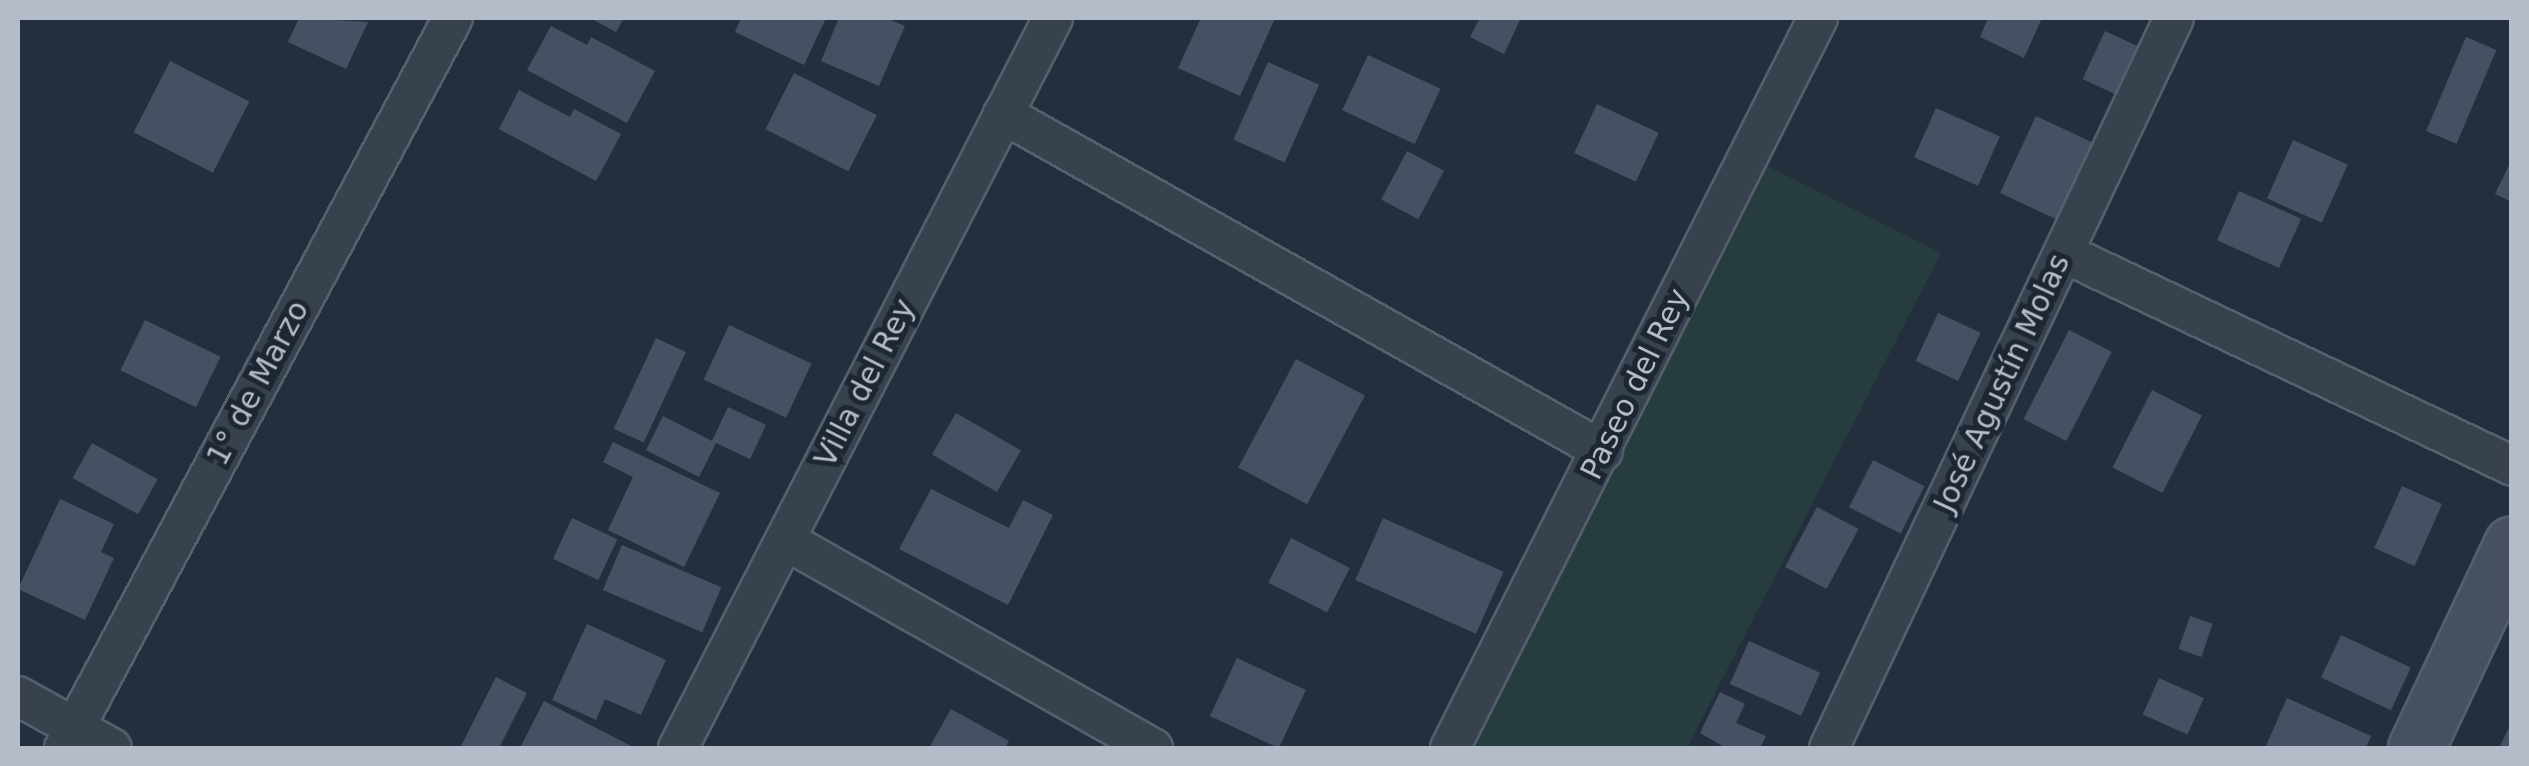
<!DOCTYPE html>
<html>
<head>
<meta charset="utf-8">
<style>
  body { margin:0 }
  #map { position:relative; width:2529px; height:766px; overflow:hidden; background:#242f3e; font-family:"DejaVu Sans",sans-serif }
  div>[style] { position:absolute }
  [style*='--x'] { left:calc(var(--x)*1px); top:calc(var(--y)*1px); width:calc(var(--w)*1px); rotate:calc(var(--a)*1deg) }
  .green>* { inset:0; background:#263c3f }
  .building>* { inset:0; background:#455162; transform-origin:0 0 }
  .roads { filter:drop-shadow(2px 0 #565f6c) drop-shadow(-2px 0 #565f6c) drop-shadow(0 2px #565f6c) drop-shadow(0 -2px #565f6c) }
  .street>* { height:38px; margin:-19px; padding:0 19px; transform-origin:19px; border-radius:19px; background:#38414e }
  .secondary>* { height:55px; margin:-27.5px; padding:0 27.5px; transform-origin:27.5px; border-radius:27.5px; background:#465061 }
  span { translate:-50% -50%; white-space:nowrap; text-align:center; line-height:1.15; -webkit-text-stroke:10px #1d2633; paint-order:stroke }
  .street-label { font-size:30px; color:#b4bcc9 }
  .frame { position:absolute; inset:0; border:20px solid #b4bcc9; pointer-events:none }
</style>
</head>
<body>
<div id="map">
  <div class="green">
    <div style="clip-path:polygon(1763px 164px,1941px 253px,1687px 748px,1469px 748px)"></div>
  </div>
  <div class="building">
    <div style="clip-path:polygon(299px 18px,368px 22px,346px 69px,288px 42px)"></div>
    <div style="clip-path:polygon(590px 18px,624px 18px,616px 32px)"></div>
    <div style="clip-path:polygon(741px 18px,826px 18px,804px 65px,735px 32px)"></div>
    <div style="clip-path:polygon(839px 18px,886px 18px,905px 26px,879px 86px,821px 61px)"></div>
    <div style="clip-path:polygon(1201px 18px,1275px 18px,1240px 96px,1178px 68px)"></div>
    <div style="clip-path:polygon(1480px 18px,1521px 18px,1504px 54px,1470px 37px)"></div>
    <div style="clip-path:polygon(1988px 18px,2042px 18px,2024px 58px,1980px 37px)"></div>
    <div style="clip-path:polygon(551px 26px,587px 45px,591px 37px,655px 71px,627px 123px,527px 70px)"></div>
    <div style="left:2105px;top:31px;width:45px;height:53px;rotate:25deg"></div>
    <div style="left:2466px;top:37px;width:33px;height:102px;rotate:23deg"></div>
    <div style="left:1368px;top:55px;width:80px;height:61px;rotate:25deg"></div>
    <div style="left:170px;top:61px;width:89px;height:80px;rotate:27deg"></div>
    <div style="left:1268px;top:62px;width:56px;height:85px;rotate:24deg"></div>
    <div style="left:794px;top:73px;width:93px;height:63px;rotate:27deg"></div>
    <div style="clip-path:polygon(519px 90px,570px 117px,574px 109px,621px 134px,596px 181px,499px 129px)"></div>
    <div style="left:1597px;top:104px;width:68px;height:54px;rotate:25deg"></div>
    <div style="left:1936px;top:108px;width:70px;height:54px;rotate:24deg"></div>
    <div style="left:2036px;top:116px;width:79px;height:85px;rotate:25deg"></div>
    <div style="left:2293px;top:140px;width:60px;height:64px;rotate:24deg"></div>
    <div style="left:1407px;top:151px;width:42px;height:55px;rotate:28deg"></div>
    <div style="clip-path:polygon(2512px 159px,2512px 202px,2495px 194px)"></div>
    <div style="left:2239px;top:191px;width:68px;height:54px;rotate:24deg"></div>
    <div style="left:1938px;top:313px;width:47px;height:53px;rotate:25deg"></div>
    <div style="left:145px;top:320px;width:84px;height:56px;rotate:26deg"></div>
    <div style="left:729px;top:325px;width:91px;height:60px;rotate:25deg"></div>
    <div style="left:2069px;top:330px;width:48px;height:100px;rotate:27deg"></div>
    <div style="left:656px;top:338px;width:33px;height:100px;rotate:25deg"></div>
    <div style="left:1296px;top:359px;width:78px;height:123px;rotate:28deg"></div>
    <div style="left:2152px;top:390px;width:56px;height:87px;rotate:27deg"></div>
    <div style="clip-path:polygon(728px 407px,766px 425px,750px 459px,716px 443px,699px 477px,646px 450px,663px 416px,712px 441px)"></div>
    <div style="left:956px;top:413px;width:75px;height:48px;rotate:30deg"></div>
    <div style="clip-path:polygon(613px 442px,720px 493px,684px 567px,608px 530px,633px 477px,603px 462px)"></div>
    <div style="left:92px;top:443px;width:75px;height:40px;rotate:29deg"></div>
    <div style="left:1873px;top:460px;width:58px;height:53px;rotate:27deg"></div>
    <div style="left:2402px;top:486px;width:44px;height:68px;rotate:24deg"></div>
    <div style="clip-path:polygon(931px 489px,1009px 528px,1023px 500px,1053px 515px,1008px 605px,899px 549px)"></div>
    <div style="clip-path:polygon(60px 499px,114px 524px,101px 552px,114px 558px,85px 620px,18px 589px)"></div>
    <div style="left:1817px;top:507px;width:47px;height:68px;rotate:28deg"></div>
    <div style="left:572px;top:518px;width:50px;height:45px;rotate:25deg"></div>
    <div style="left:1383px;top:518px;width:132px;height:68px;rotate:24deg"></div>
    <div style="left:1291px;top:538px;width:66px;height:50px;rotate:27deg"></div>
    <div style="left:622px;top:545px;width:108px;height:49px;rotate:23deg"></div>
    <div style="left:2190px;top:616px;width:24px;height:35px;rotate:19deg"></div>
    <div style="clip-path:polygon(587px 624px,666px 660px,641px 715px,605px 699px,596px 720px,552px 700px)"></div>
    <div style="left:2341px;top:635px;width:77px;height:47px;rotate:25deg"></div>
    <div style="left:1749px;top:641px;width:78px;height:47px;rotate:24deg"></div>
    <div style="left:1237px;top:658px;width:76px;height:64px;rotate:25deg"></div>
    <div style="clip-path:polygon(496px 677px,527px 693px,499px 748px,460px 748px)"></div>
    <div style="left:2159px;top:678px;width:49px;height:40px;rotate:24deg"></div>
    <div style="clip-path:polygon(1720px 692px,1745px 704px,1736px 723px,1766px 736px,1760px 748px,1726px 748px,1700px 733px)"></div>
    <div style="clip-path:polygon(2287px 698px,2371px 736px,2366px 748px,2265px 748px)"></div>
    <div style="clip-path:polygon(544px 701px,635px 748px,520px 748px)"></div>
    <div style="clip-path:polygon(951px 709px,1009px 741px,1005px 748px,929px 748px)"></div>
    <div style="clip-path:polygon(2512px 722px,2512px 748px,2499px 748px)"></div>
  </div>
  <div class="roads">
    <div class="street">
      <div style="--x:1003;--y:114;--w:688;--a:29.32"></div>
      <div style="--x:2064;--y:253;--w:496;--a:25.4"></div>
      <div style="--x:785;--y:540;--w:423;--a:29.5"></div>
      <div style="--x:18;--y:696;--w:107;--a:29"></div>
      <div style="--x:64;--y:748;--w:827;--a:-61.95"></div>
      <div style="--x:678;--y:748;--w:821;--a:-62.81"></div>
      <div style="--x:1450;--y:748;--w:818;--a:-63.25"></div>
      <div style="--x:1829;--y:748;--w:807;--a:-64.7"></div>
    </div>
    <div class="secondary">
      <div style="--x:2416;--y:748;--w:225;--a:-64.8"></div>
    </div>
  </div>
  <div class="street-label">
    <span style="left:258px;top:383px;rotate:-62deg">1° de Marzo</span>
    <span style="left:865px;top:383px;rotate:-63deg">Villa del Rey</span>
    <span style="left:2002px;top:383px;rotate:-65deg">José Agustín Molas</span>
    <span style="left:1635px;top:384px;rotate:-64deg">Paseo del Rey</span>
  </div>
  <div class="frame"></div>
</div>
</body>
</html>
